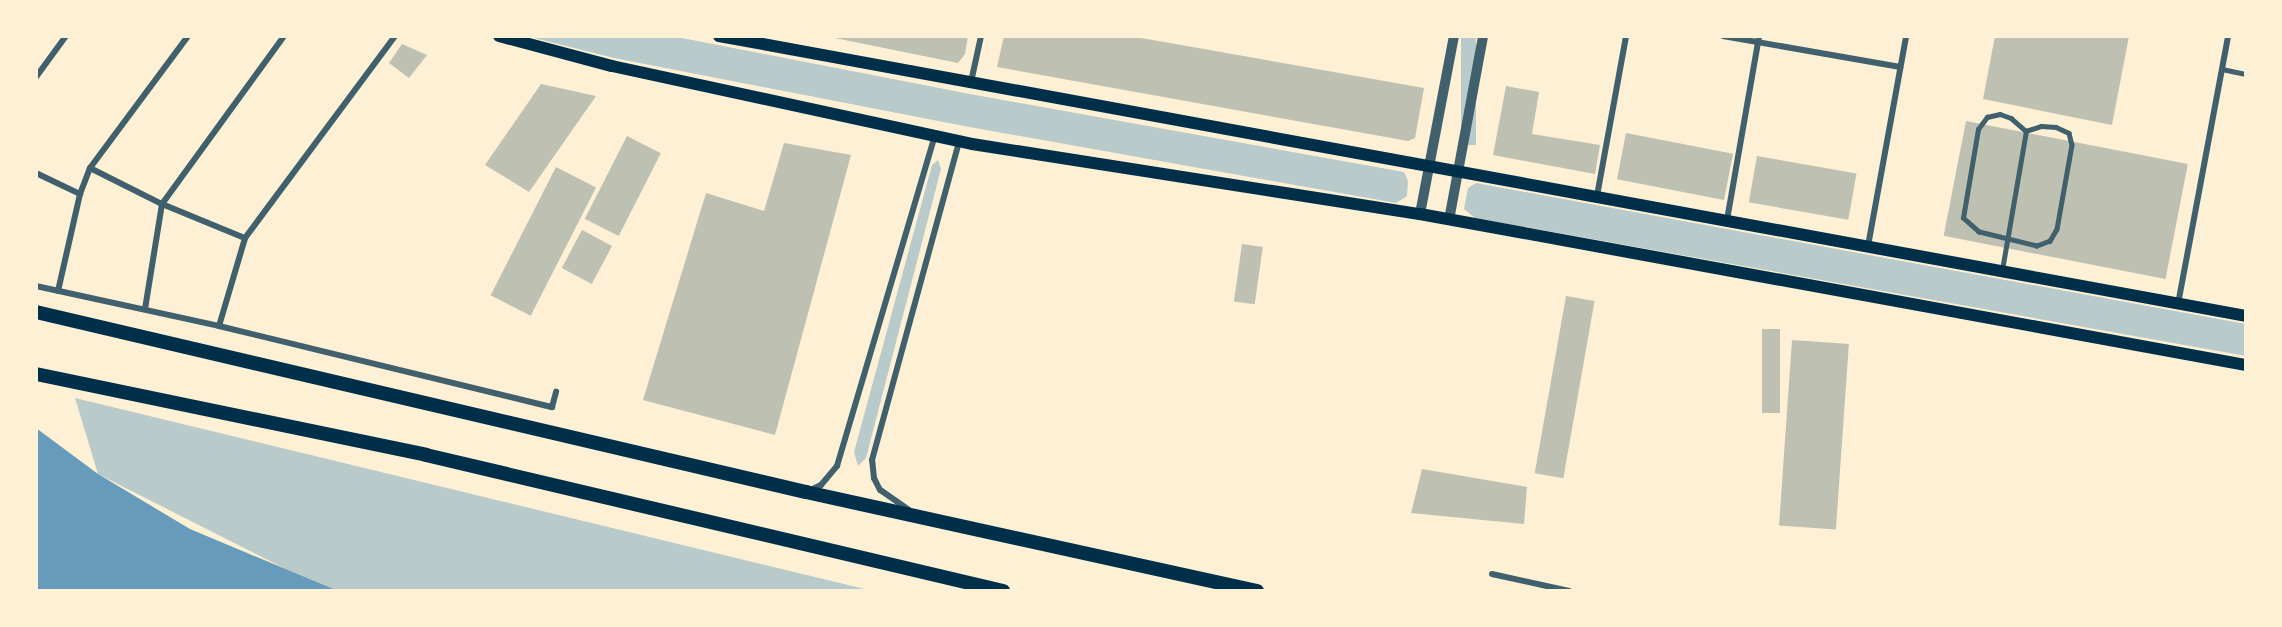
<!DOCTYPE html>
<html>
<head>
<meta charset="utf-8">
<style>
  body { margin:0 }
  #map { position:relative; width:2282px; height:627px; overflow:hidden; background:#fdf0d5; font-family:Rubik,sans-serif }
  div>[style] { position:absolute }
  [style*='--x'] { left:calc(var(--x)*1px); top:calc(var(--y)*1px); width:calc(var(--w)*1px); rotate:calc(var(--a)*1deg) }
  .green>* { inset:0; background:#b9caca; transform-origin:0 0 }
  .water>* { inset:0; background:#669bbc }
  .building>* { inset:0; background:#bec0b2; transform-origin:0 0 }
  .service>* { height:4.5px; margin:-2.25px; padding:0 2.25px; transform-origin:2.25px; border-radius:2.25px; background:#3f606c }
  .minor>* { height:6px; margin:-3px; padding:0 3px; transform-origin:3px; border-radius:3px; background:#3f606c }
  .tertiary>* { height:10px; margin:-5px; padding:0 5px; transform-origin:5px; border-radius:5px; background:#3f606c }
  .secondary>* { height:12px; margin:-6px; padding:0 6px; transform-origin:6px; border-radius:6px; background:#003049 }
  .trunk>* { height:14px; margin:-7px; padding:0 7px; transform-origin:7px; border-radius:7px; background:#003049 }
  span { translate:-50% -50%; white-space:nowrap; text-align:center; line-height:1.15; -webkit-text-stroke:5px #fdf0d5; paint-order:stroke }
  .frame { position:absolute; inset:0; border:38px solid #fdf0d5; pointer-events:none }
</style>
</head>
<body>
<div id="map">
  <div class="green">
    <div style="clip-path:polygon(526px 36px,672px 36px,970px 94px,1404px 172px,1408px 181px,1407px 196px,1396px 203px,964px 126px,614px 58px)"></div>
    <div style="left:1461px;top:36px;width:15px;height:109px"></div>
    <div style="clip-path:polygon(938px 160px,941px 169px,866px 458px,858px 466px,854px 452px,932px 165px)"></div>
    <div style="clip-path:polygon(1476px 183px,2246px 324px,2246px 356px,1475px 218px,1464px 209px,1468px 188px)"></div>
    <div style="clip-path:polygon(75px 398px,873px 591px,338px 591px,313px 583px,98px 474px)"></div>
  </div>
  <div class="water">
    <div style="clip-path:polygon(36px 428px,98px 474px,190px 529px,338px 591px,36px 591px)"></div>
  </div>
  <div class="building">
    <div style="clip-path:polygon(825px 36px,968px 36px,965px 54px,958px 63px)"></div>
    <div style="clip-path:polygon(1004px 36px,1130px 36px,1424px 88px,1415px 138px,1408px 141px,1386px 137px,997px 67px)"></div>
    <div style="clip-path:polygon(1995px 36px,2129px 36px,2112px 125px,1983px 99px)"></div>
    <div style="clip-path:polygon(402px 44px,427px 55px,409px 78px,389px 63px)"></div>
    <div style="clip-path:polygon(541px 84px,596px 96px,529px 192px,485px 165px)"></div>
    <div style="clip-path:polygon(1506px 86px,1539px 92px,1532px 134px,1600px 145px,1595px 174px,1493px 155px)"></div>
    <div style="left:1966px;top:121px;width:226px;height:117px;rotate:11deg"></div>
    <div style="left:1626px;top:133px;width:109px;height:47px;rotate:11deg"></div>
    <div style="left:627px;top:136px;width:38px;height:93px;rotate:27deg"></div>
    <div style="clip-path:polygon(784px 143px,851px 155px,775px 435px,643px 400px,706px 193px,764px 211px)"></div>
    <div style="left:1757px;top:156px;width:101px;height:47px;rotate:10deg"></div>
    <div style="left:556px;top:167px;width:45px;height:144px;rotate:27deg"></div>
    <div style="left:582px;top:230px;width:34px;height:43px;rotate:28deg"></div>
    <div style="left:1242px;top:244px;width:21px;height:58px;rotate:8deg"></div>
    <div style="left:1566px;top:296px;width:29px;height:180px;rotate:10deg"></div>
    <div style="left:1762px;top:329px;width:18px;height:84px"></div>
    <div style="left:1792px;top:340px;width:57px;height:186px;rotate:4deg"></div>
    <div style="clip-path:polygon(1422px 469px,1527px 487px,1524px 524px,1411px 513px)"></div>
  </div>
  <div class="service">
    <div style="--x:2222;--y:69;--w:25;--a:12"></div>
    <div style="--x:2000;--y:114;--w:12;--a:20"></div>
    <div style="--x:2011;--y:118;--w:20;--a:41"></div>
    <div style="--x:2026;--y:131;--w:16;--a:-18"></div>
    <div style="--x:2041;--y:126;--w:15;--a:4"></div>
    <div style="--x:2056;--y:127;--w:14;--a:25"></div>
    <div style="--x:2069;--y:133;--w:12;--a:76"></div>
    <div style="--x:2072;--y:145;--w:85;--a:100.1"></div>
    <div style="--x:2057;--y:229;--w:14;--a:120"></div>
    <div style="--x:2050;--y:241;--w:14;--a:159"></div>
    <div style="--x:2037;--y:246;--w:60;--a:-166.4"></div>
    <div style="--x:1979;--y:232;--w:21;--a:-139"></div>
    <div style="--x:1963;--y:218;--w:90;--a:-80.4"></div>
    <div style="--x:1978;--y:129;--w:15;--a:-53"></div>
    <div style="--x:1987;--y:117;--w:13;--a:-13"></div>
    <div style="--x:2002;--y:270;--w:141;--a:-80.2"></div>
  </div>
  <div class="minor">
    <div style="--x:1723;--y:36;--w:180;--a:9.9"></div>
    <div style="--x:36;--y:77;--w:51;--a:-53.8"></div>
    <div style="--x:971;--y:82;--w:47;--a:-77.7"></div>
    <div style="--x:90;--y:168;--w:80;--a:26.6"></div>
    <div style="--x:162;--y:204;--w:90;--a:22.3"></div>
    <div style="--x:36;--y:173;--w:49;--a:25.5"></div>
    <div style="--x:1597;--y:196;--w:163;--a:-79.7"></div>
    <div style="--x:1727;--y:220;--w:187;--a:-80.1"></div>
    <div style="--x:1868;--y:246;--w:213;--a:-79.7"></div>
    <div style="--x:36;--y:286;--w:187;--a:12.3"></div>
    <div style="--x:219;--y:326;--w:343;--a:13.7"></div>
    <div style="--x:552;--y:407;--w:16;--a:-75"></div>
    <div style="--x:58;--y:291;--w:99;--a:-77.2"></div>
    <div style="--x:80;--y:194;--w:28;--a:-69"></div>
    <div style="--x:90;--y:168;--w:164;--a:-53.4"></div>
    <div style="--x:2178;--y:304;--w:273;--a:-79.4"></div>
    <div style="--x:145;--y:309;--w:106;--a:-80.8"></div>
    <div style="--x:162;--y:204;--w:208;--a:-54"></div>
    <div style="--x:219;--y:326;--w:92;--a:-73.5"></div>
    <div style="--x:245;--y:238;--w:252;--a:-53.4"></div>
    <div style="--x:811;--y:490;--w:11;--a:-27"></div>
    <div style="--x:821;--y:485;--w:25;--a:-50"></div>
    <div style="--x:837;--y:466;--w:344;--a:-73.5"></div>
    <div style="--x:909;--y:510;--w:35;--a:-145"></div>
    <div style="--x:880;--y:490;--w:13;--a:-117"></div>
    <div style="--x:874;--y:478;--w:18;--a:-96"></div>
    <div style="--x:872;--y:460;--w:331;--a:-74.7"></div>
    <div style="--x:1492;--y:574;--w:79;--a:12.4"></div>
  </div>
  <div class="tertiary">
    <div style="--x:1420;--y:214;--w:181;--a:-79.2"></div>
    <div style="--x:1449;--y:220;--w:187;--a:-79.5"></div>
  </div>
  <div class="secondary">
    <div style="--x:499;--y:36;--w:117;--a:14.9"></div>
    <div style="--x:612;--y:66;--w:368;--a:12.2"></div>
    <div style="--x:972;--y:144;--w:453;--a:8.9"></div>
    <div style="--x:1420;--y:214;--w:840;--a:10.36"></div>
    <div style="--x:719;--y:36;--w:1552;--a:10.39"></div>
  </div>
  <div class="trunk">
    <div style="--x:36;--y:312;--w:791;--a:13.16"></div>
    <div style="--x:806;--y:492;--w:462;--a:12.4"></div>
    <div style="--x:36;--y:374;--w:398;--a:11.7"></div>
    <div style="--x:426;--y:455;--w:593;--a:13.26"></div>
  </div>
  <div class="frame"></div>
</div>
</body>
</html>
